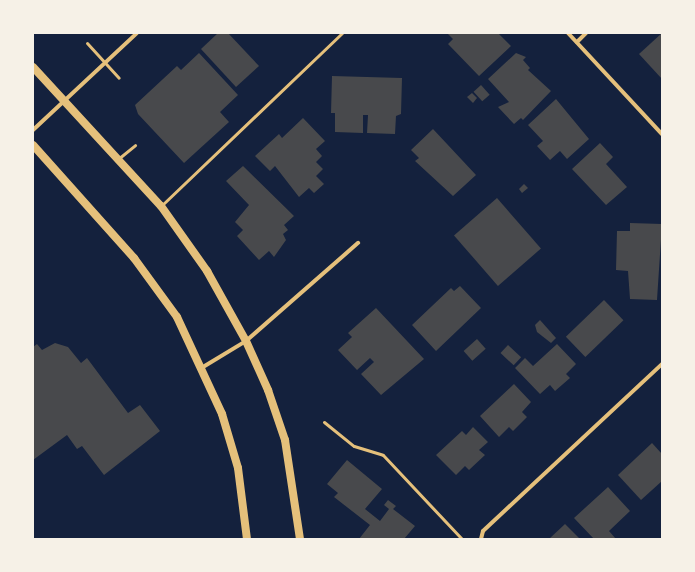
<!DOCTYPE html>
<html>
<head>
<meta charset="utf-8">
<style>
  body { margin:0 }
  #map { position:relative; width:695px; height:572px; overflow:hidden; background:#14213d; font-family:"Fira Sans",sans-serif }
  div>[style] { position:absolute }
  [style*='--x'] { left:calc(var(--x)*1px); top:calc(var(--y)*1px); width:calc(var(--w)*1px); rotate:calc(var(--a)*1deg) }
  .building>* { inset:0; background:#48494c; transform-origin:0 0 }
  .service>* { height:3px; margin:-1.5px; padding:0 1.5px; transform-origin:1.5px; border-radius:1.5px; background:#e5c07b }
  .minor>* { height:4px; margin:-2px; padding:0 2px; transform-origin:2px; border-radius:2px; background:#e5c07b }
  .secondary>* { height:8px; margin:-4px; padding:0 4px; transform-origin:4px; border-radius:4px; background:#e5c07b }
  span { translate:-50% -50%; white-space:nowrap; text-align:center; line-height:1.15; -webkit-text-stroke:3px #f6f1e7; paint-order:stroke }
  .frame { position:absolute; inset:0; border:34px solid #f6f1e7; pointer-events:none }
</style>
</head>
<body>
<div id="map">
  <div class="building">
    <div style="clip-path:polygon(218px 33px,228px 33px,259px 66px,236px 87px,201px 49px)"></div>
    <div style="clip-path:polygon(447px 33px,498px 33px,511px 46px,479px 76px,448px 44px,453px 39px)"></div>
    <div style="clip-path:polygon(662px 33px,662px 79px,639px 54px)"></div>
    <div style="clip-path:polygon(199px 53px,238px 95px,220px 112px,229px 122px,184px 163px,138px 114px,135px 105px,177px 66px,181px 70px)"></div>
    <div style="clip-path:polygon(516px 53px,526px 57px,523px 60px,530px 68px,528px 70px,551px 91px,523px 120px,521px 118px,514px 124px,498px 107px,509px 102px,488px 79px)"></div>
    <div style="clip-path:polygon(332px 76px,402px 78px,401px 114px,396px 116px,395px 134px,367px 133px,368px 115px,363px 115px,363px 133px,335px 132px,335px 113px,331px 113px)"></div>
    <div style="left:481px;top:85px;width:13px;height:10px;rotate:48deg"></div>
    <div style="clip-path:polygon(472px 93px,477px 98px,473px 103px,467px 97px)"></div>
    <div style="clip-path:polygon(556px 99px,589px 139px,567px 159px,560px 151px,550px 160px,537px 146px,543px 141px,528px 125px)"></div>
    <div style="clip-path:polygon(303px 118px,325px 141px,316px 149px,322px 156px,316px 162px,323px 169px,316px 176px,324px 184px,314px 193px,309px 188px,299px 197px,275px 166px,270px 171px,255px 156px,279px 134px,282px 138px)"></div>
    <div style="clip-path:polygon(433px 129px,476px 175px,453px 196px,415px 161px,419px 158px,411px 150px)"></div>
    <div style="clip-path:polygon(600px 143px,613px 157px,606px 164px,627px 187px,606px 205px,572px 169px)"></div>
    <div style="clip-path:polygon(243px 166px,294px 216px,284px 225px,288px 230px,283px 234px,286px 240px,274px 257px,269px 251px,259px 260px,237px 236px,243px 230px,235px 222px,249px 205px,226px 181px)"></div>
    <div style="clip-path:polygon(524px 184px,528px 188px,522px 193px,519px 189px)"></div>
    <div style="left:497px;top:198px;width:67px;height:57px;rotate:49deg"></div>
    <div style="clip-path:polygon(630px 223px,662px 224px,657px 300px,630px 299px,628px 271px,616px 270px,617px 231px,630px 231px)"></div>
    <div style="clip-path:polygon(460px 286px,481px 308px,436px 351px,412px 325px,451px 288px,454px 291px)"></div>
    <div style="left:604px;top:300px;width:28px;height:53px;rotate:46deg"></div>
    <div style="clip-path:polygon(376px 308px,424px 359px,381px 395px,361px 374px,374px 362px,370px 358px,357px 370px,338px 350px,352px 337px,348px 333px)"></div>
    <div style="clip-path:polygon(540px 320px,556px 338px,551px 343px,537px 332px,535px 325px)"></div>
    <div style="left:477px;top:339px;width:13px;height:18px;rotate:48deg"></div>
    <div style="clip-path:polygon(55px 343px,68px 347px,81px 363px,87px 358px,128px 413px,140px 405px,160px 431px,104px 475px,82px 446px,77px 449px,67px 435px,33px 460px,33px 347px,37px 344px,42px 350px)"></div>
    <div style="clip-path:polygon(557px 344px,576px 364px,566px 374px,570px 378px,555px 391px,550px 385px,540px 394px,515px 368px,525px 358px,533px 366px)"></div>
    <div style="left:508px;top:345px;width:18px;height:11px;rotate:43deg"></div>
    <div style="clip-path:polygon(514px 384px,531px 402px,522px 412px,527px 417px,513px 431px,509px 427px,499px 437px,480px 416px)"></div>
    <div style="clip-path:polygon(473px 427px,488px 442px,479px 450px,485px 455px,469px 470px,465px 466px,456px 475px,436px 455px,462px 431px,466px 435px)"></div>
    <div style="clip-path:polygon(652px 443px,662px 454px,662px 481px,641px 500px,618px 475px)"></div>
    <div style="clip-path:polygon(347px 460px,382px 489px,365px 509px,380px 521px,389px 509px,384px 505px,388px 500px,396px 506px,393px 509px,415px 526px,404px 539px,359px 539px,370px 525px,334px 497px,338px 493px,327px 484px)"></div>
    <div style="clip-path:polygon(608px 487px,630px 511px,609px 531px,616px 539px,594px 539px,574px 518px)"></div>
    <div style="clip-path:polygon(565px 524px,580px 539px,549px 539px)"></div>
  </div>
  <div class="service">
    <div style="--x:87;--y:43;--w:47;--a:47.6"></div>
    <div style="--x:118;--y:159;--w:22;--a:-39"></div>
    <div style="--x:162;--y:205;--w:249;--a:-43.7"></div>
    <div style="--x:324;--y:422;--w:38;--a:39"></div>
    <div style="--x:354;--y:446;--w:30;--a:17"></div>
    <div style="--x:383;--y:455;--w:115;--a:46.8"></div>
  </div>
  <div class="minor">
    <div style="--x:568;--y:33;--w:138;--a:47.1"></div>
    <div style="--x:577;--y:42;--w:13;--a:-45"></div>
    <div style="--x:33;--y:130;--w:142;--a:-43"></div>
    <div style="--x:203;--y:367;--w:50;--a:-31.2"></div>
    <div style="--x:246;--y:341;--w:149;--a:-41.2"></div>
    <div style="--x:481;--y:539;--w:8;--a:-76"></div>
    <div style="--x:483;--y:531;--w:245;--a:-43"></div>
  </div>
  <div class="secondary">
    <div style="--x:33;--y:67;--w:189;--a:47.4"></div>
    <div style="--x:161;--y:206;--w:80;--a:54.7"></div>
    <div style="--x:207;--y:271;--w:80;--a:60.9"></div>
    <div style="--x:246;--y:341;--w:54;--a:65.8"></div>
    <div style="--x:268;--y:390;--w:53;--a:71.2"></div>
    <div style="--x:285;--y:440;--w:100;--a:81.4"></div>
    <div style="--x:33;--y:145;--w:152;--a:48.2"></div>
    <div style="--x:134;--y:258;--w:73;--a:53.9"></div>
    <div style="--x:177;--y:317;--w:107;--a:65.1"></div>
    <div style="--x:222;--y:414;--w:56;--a:73.5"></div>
    <div style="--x:238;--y:468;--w:72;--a:82.8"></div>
  </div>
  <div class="frame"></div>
</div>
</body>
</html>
